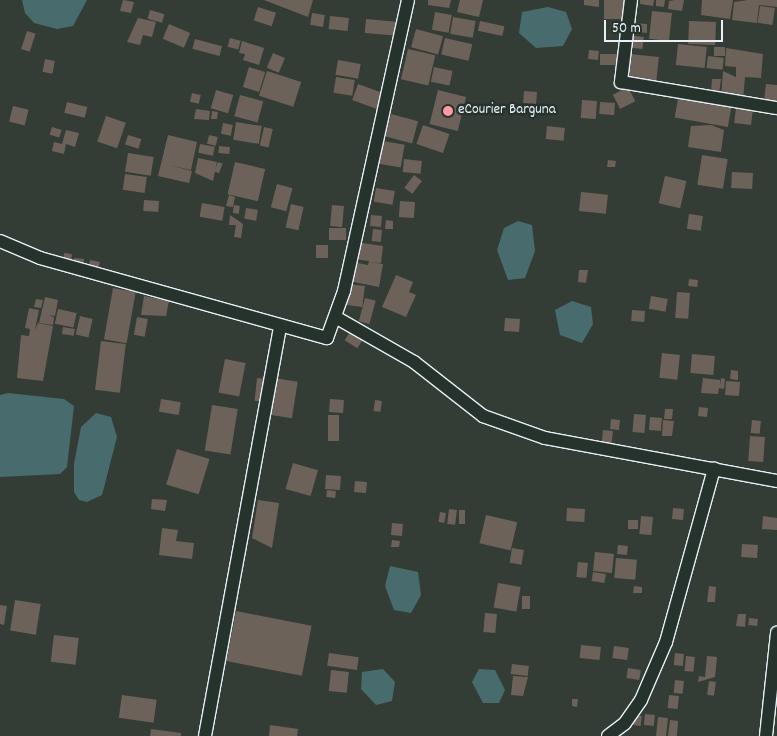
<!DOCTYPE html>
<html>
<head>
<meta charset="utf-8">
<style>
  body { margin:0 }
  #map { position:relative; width:777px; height:736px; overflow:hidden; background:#343c36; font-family:Dekko,sans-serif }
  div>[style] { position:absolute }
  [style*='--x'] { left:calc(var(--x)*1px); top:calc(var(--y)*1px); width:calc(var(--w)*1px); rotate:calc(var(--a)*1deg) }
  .water>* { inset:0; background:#486c6d }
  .building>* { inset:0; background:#6d6259; transform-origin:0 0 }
  .roads { filter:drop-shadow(1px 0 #e8f1f8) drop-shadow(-1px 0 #e8f1f8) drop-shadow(0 1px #e8f1f8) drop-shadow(0 -1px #e8f1f8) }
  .street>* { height:12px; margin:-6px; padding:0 6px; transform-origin:6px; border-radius:6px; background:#26332d }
  .dots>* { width:14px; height:14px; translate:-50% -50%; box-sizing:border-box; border:2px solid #26332d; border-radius:50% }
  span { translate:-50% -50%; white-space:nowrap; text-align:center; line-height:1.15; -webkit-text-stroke:5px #26332d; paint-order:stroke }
  .poi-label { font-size:15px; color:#e8f1f8 }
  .left { translate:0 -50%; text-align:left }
  .scale { position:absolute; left:604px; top:20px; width:119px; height:22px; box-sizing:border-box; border:2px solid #e8f1f8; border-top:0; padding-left:6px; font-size:15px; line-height:18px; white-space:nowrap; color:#e8f1f8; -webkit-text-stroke:4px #26332d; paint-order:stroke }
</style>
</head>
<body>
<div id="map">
  <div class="water">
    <div style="clip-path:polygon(22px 0,87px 0,73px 26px,57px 29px,34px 23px,25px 13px)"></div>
    <div style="clip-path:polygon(548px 7px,566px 12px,572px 29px,563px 46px,536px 48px,519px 33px,522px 12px)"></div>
    <div style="clip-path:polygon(518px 221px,532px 225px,535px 251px,525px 278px,508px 280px,497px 250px,504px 228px)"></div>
    <div style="clip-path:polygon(572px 301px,591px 307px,593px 324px,582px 343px,560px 335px,555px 310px)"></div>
    <div style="clip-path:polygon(8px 393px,64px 399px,74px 406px,67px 467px,60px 474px,0 477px,0 395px)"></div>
    <div style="clip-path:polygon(96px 413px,111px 417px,117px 437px,102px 495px,87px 502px,79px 500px,74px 492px,74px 464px,81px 427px)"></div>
    <div style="clip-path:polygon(390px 566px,418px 572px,421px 595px,411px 613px,394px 610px,385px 586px)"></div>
    <div style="clip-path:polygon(383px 669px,395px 682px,392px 701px,376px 705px,361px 689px,362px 672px)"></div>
    <div style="clip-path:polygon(479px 669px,495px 670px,505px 690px,499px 703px,483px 703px,472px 682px)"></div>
  </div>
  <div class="building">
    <div style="clip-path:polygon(123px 0,134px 2px,131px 13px,120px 11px)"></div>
    <div style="clip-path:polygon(264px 0,313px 0,308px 17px)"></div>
    <div style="clip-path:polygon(428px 0,451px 0,449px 8px,428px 5px)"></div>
    <div style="clip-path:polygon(460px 0,483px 0,479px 17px,457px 12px)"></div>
    <div style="clip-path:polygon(584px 0,599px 0,599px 7px,584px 5px)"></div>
    <div style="left:604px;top:0;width:23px;height:19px"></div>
    <div style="clip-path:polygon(640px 0,654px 0,653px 6px,640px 4px)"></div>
    <div style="clip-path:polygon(656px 0,665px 0,664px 7px,656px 6px)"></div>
    <div style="clip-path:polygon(675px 0,684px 0,682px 11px,668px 9px,669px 1px)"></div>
    <div style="clip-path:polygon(702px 0,733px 0,730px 19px,701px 15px)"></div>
    <div style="clip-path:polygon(748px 0,777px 0,777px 7px,759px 5px,757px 23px,732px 20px,734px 2px)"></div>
    <div style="left:760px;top:6px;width:15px;height:17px;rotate:8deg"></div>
    <div style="left:258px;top:7px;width:19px;height:14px;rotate:18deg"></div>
    <div style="left:150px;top:10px;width:15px;height:9px;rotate:16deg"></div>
    <div style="left:652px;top:11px;width:20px;height:28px;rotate:6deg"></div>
    <div style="left:435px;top:12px;width:17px;height:18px;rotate:10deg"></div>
    <div style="left:312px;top:13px;width:13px;height:12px;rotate:9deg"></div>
    <div style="left:330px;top:16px;width:19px;height:13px;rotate:6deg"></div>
    <div style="left:453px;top:17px;width:23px;height:17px;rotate:10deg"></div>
    <div style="clip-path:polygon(138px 18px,156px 22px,152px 37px,143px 35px,140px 45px,127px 42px)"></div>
    <div style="left:366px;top:19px;width:33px;height:14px;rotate:5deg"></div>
    <div style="left:480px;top:21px;width:25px;height:10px;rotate:12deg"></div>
    <div style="left:689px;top:21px;width:27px;height:23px;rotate:2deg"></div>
    <div style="clip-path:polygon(631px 23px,647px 24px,647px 33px,631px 31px)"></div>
    <div style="left:169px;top:24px;width:23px;height:16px;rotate:23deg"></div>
    <div style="left:416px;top:29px;width:28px;height:19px;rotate:15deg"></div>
    <div style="left:27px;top:31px;width:9px;height:19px;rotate:18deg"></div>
    <div style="left:627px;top:35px;width:17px;height:12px;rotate:7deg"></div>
    <div style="left:230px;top:38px;width:11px;height:9px;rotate:15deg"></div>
    <div style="left:445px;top:38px;width:28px;height:17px;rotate:13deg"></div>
    <div style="left:195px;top:39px;width:28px;height:10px;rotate:15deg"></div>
    <div style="clip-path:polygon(242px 41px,264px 48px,259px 65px,243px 60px,245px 54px,239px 53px)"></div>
    <div style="left:678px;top:44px;width:29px;height:21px;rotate:6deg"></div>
    <div style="left:714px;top:47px;width:11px;height:9px"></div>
    <div style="clip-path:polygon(726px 48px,763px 54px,761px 78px,745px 77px,743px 100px,721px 98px,723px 71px,736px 77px,736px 67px,725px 66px)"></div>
    <div style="left:408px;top:49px;width:28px;height:31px;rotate:13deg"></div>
    <div style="left:589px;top:50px;width:10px;height:9px;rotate:6deg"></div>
    <div style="left:273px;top:53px;width:13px;height:16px;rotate:23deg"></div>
    <div style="left:600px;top:54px;width:18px;height:11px"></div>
    <div style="left:630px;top:54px;width:29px;height:25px;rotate:6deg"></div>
    <div style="left:708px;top:56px;width:16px;height:12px;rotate:7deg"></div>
    <div style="left:45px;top:59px;width:10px;height:13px;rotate:11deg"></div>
    <div style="left:338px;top:60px;width:23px;height:15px;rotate:10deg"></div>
    <div style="left:249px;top:67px;width:17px;height:21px;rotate:17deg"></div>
    <div style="left:434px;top:67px;width:19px;height:15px;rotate:12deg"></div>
    <div style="left:267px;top:71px;width:36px;height:26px;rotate:18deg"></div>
    <div style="left:336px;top:77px;width:19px;height:16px;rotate:9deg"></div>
    <div style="clip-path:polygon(712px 79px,721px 79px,719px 93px,711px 92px)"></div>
    <div style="left:358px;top:84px;width:30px;height:17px;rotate:20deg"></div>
    <div style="clip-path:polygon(766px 84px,777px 85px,777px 102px,764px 101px)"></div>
    <div style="left:628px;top:87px;width:16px;height:17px;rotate:63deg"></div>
    <div style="left:216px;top:90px;width:18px;height:19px;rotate:16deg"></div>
    <div style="left:438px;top:90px;width:29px;height:35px;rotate:14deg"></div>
    <div style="left:524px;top:91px;width:13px;height:12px;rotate:4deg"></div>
    <div style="left:192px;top:93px;width:9px;height:9px;rotate:13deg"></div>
    <div style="left:679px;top:93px;width:54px;height:25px;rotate:10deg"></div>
    <div style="left:240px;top:95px;width:24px;height:22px;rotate:15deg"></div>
    <div style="left:582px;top:100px;width:15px;height:18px;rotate:4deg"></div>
    <div style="left:67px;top:102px;width:21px;height:11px;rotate:14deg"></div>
    <div style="left:600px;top:102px;width:15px;height:12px;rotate:4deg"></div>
    <div style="left:13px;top:106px;width:16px;height:16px;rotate:14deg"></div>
    <div style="left:736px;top:108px;width:17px;height:15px;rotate:7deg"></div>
    <div style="clip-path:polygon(196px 109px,210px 111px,209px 120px,194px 119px)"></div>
    <div style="clip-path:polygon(212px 111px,218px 112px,217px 119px,211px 119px)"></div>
    <div style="left:391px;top:114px;width:28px;height:23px;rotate:15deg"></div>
    <div style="left:106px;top:116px;width:21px;height:27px;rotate:19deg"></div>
    <div style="left:236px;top:122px;width:26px;height:18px;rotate:9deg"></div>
    <div style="left:223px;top:123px;width:10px;height:11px;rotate:11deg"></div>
    <div style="left:423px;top:125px;width:28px;height:20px;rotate:19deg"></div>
    <div style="clip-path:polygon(711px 125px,724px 130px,721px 152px,688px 147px,691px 126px)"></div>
    <div style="left:547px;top:126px;width:18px;height:13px;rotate:6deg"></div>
    <div style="left:52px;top:127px;width:10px;height:8px;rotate:17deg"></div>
    <div style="left:264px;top:127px;width:9px;height:19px;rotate:13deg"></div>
    <div style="clip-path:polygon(66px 130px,79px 133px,75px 147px,66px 144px,64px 154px,52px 151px,54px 142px,62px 144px)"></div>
    <div style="left:128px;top:135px;width:14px;height:10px;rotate:17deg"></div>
    <div style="clip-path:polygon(168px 135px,197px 142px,191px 170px,169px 165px,192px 171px,189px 183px,158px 176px)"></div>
    <div style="left:209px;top:135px;width:9px;height:9px;rotate:13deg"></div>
    <div style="left:383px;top:141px;width:22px;height:23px;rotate:10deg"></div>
    <div style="left:200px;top:144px;width:15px;height:9px;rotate:11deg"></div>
    <div style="left:219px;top:146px;width:11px;height:7px;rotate:5deg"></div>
    <div style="left:128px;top:153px;width:26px;height:19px;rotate:9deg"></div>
    <div style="left:702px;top:155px;width:26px;height:30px;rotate:9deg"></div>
    <div style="clip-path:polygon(198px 158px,217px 162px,213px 181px,195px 173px)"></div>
    <div style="left:404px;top:159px;width:18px;height:13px;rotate:6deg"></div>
    <div style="clip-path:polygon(608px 160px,616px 161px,615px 167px,607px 167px)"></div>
    <div style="left:218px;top:162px;width:5px;height:10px;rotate:22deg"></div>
    <div style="left:235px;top:162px;width:31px;height:33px;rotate:13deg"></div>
    <div style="left:732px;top:172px;width:21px;height:16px;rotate:3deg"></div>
    <div style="left:125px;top:174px;width:22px;height:16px;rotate:8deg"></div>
    <div style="left:414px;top:175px;width:10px;height:16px;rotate:37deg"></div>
    <div style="left:665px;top:176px;width:22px;height:28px;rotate:13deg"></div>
    <div style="left:277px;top:184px;width:16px;height:24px;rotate:15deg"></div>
    <div style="left:376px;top:188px;width:19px;height:14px;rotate:9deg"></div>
    <div style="left:581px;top:192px;width:27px;height:19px;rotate:6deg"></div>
    <div style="clip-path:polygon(229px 195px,235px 197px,233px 207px,226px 206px)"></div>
    <div style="left:144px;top:200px;width:15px;height:11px;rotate:4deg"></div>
    <div style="left:400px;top:201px;width:15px;height:16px;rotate:4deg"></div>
    <div style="left:202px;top:203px;width:23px;height:14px;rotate:10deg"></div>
    <div style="left:291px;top:204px;width:13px;height:24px;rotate:13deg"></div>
    <div style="left:234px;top:205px;width:6px;height:8px;rotate:9deg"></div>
    <div style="left:332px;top:205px;width:12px;height:21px;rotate:5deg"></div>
    <div style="left:246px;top:208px;width:12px;height:11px;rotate:9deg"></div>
    <div style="left:689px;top:214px;width:14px;height:15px;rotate:8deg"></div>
    <div style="clip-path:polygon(230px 215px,243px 224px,241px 238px,234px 237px,236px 225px,229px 225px)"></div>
    <div style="left:371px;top:215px;width:11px;height:11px;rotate:5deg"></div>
    <div style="clip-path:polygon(386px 220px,393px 221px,393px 229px,385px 229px)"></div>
    <div style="left:329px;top:228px;width:17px;height:12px"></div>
    <div style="left:373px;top:229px;width:9px;height:12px;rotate:6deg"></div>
    <div style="clip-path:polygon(356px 242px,383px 246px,381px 263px,371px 262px,383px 264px,379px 287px,349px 281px,352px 262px,368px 265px,369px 261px,354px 259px)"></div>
    <div style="left:316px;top:245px;width:12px;height:13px"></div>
    <div style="left:64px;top:253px;width:8px;height:8px;rotate:7deg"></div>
    <div style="left:74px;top:258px;width:10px;height:7px;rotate:6deg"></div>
    <div style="left:90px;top:260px;width:10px;height:9px;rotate:11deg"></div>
    <div style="clip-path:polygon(579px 270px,588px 270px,586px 283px,578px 282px)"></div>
    <div style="clip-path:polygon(396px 275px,413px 282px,409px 292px,416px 295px,406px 317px,382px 307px)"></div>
    <div style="left:689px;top:279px;width:9px;height:7px;rotate:6deg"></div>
    <div style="left:348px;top:284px;width:17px;height:21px;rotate:7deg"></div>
    <div style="left:113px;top:288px;width:23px;height:52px;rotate:10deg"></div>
    <div style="left:677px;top:292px;width:13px;height:26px;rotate:4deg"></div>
    <div style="clip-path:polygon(144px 296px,169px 301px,166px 316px,141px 315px)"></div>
    <div style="left:651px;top:296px;width:17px;height:13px;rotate:10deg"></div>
    <div style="clip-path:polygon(45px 297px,58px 300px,55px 316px,48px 315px,54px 317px,53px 325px,39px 323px)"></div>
    <div style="left:365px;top:298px;width:11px;height:24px;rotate:15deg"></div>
    <div style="clip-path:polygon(36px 299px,43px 300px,41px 308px,34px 307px)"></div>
    <div style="clip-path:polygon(29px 308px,39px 310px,35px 330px,38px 323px,53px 326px,43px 381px,17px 378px,21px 335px,29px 336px,30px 329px,25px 328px)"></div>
    <div style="left:58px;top:309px;width:19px;height:15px;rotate:12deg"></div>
    <div style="left:632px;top:310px;width:13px;height:11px;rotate:4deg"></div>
    <div style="left:80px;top:316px;width:13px;height:19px;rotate:13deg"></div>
    <div style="left:137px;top:317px;width:11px;height:18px;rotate:10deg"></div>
    <div style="left:505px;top:318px;width:15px;height:13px;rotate:4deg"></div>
    <div style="left:63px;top:327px;width:12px;height:7px;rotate:9deg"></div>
    <div style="left:351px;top:330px;width:15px;height:12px;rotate:32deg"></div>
    <div style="left:101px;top:341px;width:25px;height:49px;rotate:7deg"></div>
    <div style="left:662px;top:353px;width:18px;height:25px;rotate:6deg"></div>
    <div style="left:692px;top:354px;width:23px;height:19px;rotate:5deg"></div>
    <div style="left:225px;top:359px;width:21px;height:34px;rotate:11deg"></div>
    <div style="clip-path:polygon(731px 370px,738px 371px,738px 380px,730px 379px)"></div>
    <div style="left:257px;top:378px;width:9px;height:23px;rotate:6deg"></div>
    <div style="left:274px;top:378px;width:24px;height:37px;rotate:9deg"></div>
    <div style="clip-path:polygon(703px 378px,720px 380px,720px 386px,721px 378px,725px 379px,724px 389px,719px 388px,718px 394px,701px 393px)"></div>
    <div style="left:726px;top:381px;width:14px;height:14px;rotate:4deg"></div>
    <div style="left:161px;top:399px;width:20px;height:13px;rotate:9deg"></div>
    <div style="left:330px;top:399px;width:14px;height:13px;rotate:4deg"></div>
    <div style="left:375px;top:400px;width:7px;height:11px;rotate:8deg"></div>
    <div style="left:212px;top:405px;width:26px;height:46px;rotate:9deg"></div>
    <div style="left:699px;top:407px;width:9px;height:9px;rotate:6deg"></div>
    <div style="clip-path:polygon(665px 409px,673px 409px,672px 419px,664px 419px)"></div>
    <div style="left:634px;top:414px;width:12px;height:18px;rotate:5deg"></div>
    <div style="left:328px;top:415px;width:11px;height:26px"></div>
    <div style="left:650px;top:417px;width:12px;height:13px;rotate:5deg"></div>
    <div style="left:611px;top:419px;width:9px;height:10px;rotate:6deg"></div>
    <div style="clip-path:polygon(663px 420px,674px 421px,672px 436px,662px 436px)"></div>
    <div style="left:752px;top:420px;width:9px;height:13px;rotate:6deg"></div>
    <div style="left:603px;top:430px;width:10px;height:14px;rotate:6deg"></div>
    <div style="left:750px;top:436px;width:15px;height:25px;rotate:4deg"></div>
    <div style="left:177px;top:449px;width:34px;height:37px;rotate:17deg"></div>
    <div style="left:293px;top:463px;width:26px;height:27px;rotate:16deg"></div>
    <div style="left:326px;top:475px;width:15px;height:14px;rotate:4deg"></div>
    <div style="left:355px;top:481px;width:12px;height:11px;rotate:5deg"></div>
    <div style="left:327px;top:490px;width:9px;height:7px;rotate:6deg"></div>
    <div style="clip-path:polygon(152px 499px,167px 500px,165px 511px,151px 509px)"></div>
    <div style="clip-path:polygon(258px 500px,279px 503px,272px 548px,252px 538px)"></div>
    <div style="left:567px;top:508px;width:18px;height:13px;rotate:3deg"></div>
    <div style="left:673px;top:508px;width:11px;height:11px;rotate:5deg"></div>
    <div style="left:449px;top:509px;width:8px;height:15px;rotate:7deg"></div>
    <div style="left:459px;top:510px;width:6px;height:14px"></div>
    <div style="left:440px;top:512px;width:6px;height:10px;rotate:9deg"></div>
    <div style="left:486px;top:515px;width:32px;height:29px;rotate:13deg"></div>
    <div style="left:641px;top:516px;width:12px;height:18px;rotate:5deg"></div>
    <div style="clip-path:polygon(763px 516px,777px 518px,777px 530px,762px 529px)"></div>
    <div style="left:628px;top:520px;width:10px;height:9px"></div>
    <div style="left:392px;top:523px;width:11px;height:12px;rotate:5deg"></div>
    <div style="clip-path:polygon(162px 528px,178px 530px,176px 541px,194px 543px,192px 559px,159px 555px)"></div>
    <div style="clip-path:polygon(392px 540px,400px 541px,399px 547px,391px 547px)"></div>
    <div style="left:742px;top:544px;width:16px;height:13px;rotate:4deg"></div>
    <div style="left:618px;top:545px;width:10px;height:9px;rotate:6deg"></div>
    <div style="left:512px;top:548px;width:12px;height:15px;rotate:9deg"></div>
    <div style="left:595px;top:552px;width:19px;height:19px;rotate:6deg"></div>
    <div style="left:616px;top:558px;width:21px;height:20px;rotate:5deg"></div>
    <div style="left:578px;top:562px;width:10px;height:15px;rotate:6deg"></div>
    <div style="left:593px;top:572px;width:13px;height:9px;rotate:9deg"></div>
    <div style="left:498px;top:583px;width:23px;height:25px;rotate:10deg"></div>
    <div style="clip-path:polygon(634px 586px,642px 587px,642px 593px,633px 593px)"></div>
    <div style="clip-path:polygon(709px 586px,716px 587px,715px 602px,707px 602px)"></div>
    <div style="left:522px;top:596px;width:8px;height:13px"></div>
    <div style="left:15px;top:600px;width:26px;height:31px;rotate:9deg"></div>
    <div style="clip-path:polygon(0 605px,7px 606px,4px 625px,0 624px)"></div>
    <div style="left:236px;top:611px;width:77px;height:51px;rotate:11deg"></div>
    <div style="left:485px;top:613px;width:12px;height:19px;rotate:5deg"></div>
    <div style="clip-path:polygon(738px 614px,746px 614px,745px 627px,736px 626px)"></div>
    <div style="left:749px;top:618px;width:9px;height:7px;rotate:6deg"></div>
    <div style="left:54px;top:635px;width:25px;height:27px;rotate:7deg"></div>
    <div style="left:581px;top:645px;width:20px;height:13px;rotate:6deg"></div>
    <div style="left:614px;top:646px;width:15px;height:12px;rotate:8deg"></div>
    <div style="left:329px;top:653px;width:30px;height:13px;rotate:8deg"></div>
    <div style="left:675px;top:653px;width:9px;height:12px;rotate:6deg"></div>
    <div style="left:686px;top:656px;width:9px;height:15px;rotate:6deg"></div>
    <div style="clip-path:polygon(707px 656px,717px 657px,715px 677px,698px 682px,699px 676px,705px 677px)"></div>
    <div style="left:512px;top:664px;width:17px;height:10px;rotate:7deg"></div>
    <div style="left:628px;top:668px;width:13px;height:10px;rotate:9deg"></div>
    <div style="left:331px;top:670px;width:18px;height:21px;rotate:6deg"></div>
    <div style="clip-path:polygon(513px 676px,528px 677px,523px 696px,511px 695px)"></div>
    <div style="left:675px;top:680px;width:9px;height:13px;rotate:6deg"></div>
    <div style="left:709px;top:681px;width:7px;height:14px;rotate:8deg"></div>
    <div style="left:122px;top:695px;width:35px;height:23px;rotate:8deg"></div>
    <div style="left:669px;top:695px;width:10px;height:13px;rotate:6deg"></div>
    <div style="clip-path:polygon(572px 699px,578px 699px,577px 707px,572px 706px)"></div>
    <div style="left:645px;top:714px;width:10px;height:11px;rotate:6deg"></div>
    <div style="left:635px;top:715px;width:7px;height:10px;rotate:8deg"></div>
    <div style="left:658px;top:717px;width:10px;height:19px;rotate:6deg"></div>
    <div style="clip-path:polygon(670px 720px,678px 721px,677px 736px,668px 736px)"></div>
    <div style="clip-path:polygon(270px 725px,298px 729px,297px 736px,269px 736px)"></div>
    <div style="clip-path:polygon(151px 729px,181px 733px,181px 736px,150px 736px)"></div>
  </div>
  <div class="roads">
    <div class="street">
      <div style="--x:631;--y:0;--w:83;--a:97"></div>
      <div style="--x:621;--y:82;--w:158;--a:9.5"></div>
      <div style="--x:0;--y:241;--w:43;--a:23"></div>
      <div style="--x:40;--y:258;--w:298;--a:15.6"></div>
      <div style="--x:327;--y:338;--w:50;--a:-70.1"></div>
      <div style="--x:344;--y:291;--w:298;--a:-77.6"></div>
      <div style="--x:337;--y:318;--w:89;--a:29.7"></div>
      <div style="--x:414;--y:362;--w:88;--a:38"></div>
      <div style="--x:483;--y:416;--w:66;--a:19.5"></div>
      <div style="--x:545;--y:438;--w:236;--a:10.5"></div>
      <div style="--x:205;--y:736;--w:417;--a:-79.6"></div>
      <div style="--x:608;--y:736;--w:21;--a:-37"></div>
      <div style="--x:625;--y:723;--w:28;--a:-55"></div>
      <div style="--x:641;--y:700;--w:63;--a:-66.7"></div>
      <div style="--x:666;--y:642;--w:180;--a:-74.5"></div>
      <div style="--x:766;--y:736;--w:104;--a:-83.9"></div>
    </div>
  </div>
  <div class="dots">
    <div style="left:448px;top:111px;background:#ff9aa2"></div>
  </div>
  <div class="poi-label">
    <span class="left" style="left:458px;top:111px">eCourier Barguna</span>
  </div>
  <div class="scale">50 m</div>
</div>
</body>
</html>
